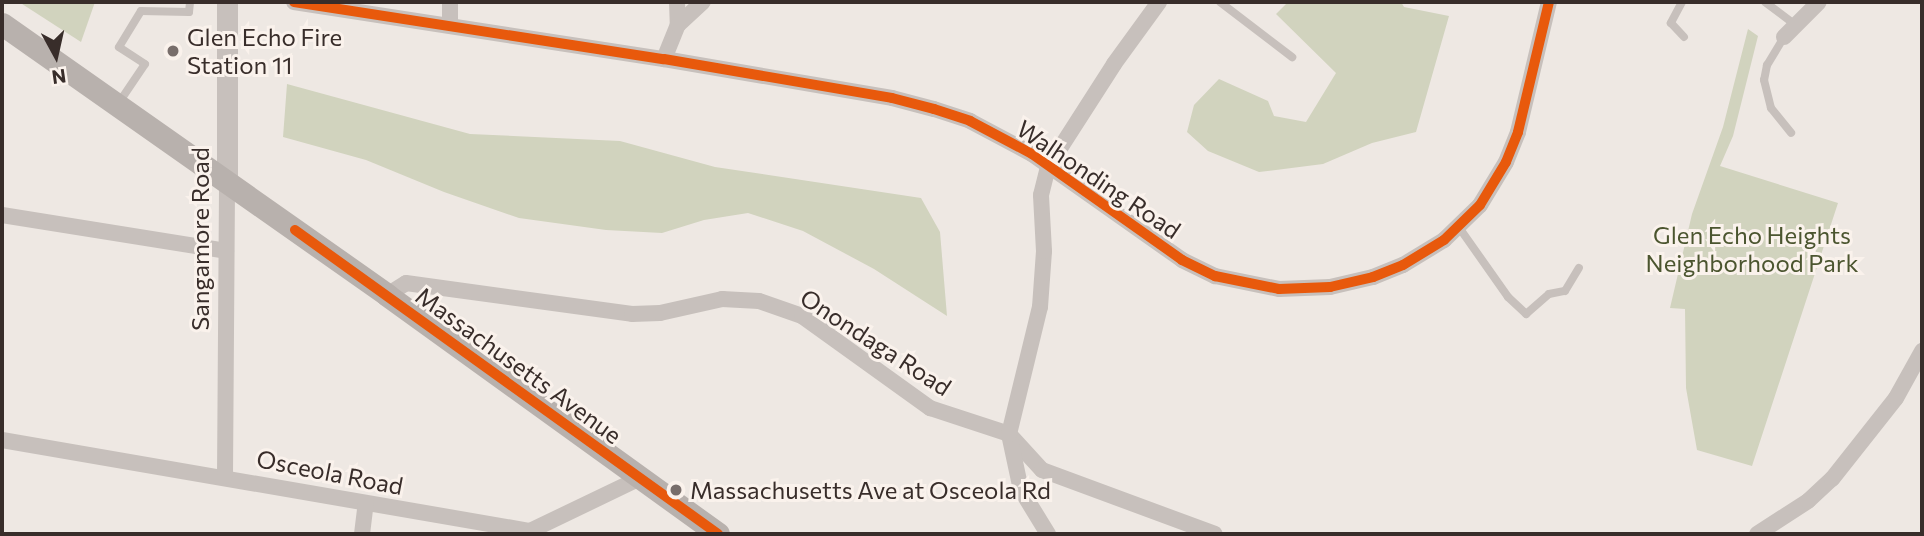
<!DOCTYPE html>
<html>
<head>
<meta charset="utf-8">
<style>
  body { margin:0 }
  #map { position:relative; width:1924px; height:536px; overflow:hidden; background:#eee8e3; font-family:Commissioner,sans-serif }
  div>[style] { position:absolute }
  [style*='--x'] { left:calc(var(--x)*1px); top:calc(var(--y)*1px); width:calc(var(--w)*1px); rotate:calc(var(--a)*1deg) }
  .green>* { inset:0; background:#d1d3be }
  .service>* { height:8px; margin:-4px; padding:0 4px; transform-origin:4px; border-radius:4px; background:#c7c0bc }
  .minor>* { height:16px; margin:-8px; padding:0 8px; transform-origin:8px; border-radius:8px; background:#c7c0bc }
  .tertiary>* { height:21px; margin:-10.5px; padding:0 10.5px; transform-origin:10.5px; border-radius:10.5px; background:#c7c0bc }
  .secondary>* { height:23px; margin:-11.5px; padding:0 11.5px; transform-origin:11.5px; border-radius:11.5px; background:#b8b1ad }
  .cycleway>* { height:10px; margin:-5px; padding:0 5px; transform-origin:5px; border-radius:5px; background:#e8590c }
  .dots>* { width:19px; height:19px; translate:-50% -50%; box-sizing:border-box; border:4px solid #faf2ec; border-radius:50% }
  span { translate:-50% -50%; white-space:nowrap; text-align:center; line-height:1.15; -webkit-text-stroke:6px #faf2ec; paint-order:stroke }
  .poi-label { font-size:24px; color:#382d2a }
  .left { translate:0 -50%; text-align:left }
  .street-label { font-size:24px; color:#382d2a }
  .park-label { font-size:24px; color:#4b552f }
  .frame { position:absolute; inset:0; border:4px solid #382d2a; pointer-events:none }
  .north { position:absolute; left:21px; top:21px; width:70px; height:70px; -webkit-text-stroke:5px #faf2ec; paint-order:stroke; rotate:172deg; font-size:19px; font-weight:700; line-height:28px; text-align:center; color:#382d2a }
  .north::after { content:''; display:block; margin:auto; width:24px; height:32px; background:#382d2a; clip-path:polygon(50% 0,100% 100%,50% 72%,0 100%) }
</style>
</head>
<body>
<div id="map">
  <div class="green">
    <div style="clip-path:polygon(19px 2px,95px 2px,81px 42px)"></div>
    <div style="clip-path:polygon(1288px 2px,1401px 2px,1404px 7px,1449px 16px,1416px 132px,1372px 143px,1323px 164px,1259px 172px,1208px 151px,1187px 132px,1194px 105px,1219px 79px,1268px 101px,1274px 116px,1306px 122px,1336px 73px,1276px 14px)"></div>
    <div style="clip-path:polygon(1748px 29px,1758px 36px,1733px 136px,1720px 166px,1838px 203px,1752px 466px,1697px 450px,1686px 388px,1685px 309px,1670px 308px,1692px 214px,1723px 127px)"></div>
    <div style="clip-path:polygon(287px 84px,470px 134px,620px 141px,715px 167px,921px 198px,940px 232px,947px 316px,874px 269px,803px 231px,748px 213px,704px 220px,662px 233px,606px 230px,519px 218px,444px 192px,366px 160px,283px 137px)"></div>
  </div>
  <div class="service">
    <div style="--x:1220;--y:2;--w:91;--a:37.4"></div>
    <div style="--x:1682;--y:2;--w:24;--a:118"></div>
    <div style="--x:1671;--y:23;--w:19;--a:47"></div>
    <div style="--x:1765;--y:2;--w:39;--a:37"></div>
    <div style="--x:1784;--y:37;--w:33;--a:121"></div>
    <div style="--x:1767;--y:65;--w:15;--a:101"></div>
    <div style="--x:1764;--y:80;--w:29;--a:76"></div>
    <div style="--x:1771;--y:108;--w:32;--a:51"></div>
    <div style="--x:118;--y:104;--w:48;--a:-56"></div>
    <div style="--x:145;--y:64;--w:31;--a:-147"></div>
    <div style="--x:119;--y:47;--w:42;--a:-58.6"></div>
    <div style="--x:141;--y:11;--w:48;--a:1.2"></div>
    <div style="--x:189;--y:12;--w:10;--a:-84"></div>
    <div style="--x:1458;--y:226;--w:87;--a:54.8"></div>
    <div style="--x:1508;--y:297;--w:25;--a:43"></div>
    <div style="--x:1526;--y:314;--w:30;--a:-41"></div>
    <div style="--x:1549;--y:294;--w:16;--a:-11"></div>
    <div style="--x:1565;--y:291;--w:27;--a:-59"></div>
  </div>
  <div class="minor">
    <div style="--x:294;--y:2;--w:374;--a:8.8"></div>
    <div style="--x:664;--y:59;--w:231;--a:9.7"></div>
    <div style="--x:892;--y:98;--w:43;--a:14.7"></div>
    <div style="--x:934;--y:109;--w:38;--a:18"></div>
    <div style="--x:970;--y:121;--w:70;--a:28"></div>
    <div style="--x:1032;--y:154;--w:184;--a:35.2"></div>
    <div style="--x:1182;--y:260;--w:37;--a:26"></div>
    <div style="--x:1215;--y:276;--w:65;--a:11.5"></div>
    <div style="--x:1279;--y:289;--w:51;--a:-2.2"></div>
    <div style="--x:1330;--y:287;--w:44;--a:-13.1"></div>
    <div style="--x:1373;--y:277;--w:32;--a:-22"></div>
    <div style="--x:1403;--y:265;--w:48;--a:-31.4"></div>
    <div style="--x:1444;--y:240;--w:50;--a:-44.2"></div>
    <div style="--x:1480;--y:205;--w:50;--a:-58.8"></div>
    <div style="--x:1506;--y:162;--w:32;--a:-68"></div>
    <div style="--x:1518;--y:132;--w:134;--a:-76.6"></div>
    <div style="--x:450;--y:2;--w:22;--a:90"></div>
    <div style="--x:677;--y:2;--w:23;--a:88"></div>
    <div style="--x:1784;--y:37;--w:49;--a:-45"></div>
    <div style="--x:664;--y:59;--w:37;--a:-68"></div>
    <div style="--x:678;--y:25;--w:34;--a:-43"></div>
    <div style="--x:2;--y:215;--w:227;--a:9.1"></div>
    <div style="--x:387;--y:295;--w:22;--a:-32"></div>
    <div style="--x:406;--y:283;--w:228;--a:7.8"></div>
    <div style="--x:632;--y:314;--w:28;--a:-2"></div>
    <div style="--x:660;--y:313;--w:64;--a:-12.7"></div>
    <div style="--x:722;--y:299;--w:37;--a:3"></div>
    <div style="--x:759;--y:301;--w:46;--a:19.2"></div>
    <div style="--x:802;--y:316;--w:158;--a:35.7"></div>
    <div style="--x:930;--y:408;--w:83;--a:18.2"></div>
    <div style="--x:1009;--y:434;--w:49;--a:47.5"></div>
    <div style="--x:1042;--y:470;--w:184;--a:20.3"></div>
    <div style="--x:2;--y:440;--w:536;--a:9.78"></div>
    <div style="--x:530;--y:531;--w:122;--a:-25.7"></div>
    <div style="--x:225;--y:476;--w:295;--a:-89.6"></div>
    <div style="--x:362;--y:534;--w:31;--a:-83"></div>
    <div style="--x:1048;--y:534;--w:52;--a:-121.5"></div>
    <div style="--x:1021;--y:490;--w:57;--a:-102.1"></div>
    <div style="--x:1009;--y:434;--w:131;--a:-76.3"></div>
    <div style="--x:1040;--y:307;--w:56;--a:-85.9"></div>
    <div style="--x:1044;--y:251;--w:56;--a:-93.1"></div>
    <div style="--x:1041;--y:195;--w:29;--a:-76"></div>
    <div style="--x:1048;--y:167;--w:122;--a:-57.3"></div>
    <div style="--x:1114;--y:64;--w:77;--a:-54"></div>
    <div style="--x:1757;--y:534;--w:61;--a:-32.9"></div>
    <div style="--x:1808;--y:501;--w:33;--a:-43"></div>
    <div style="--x:1832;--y:479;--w:103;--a:-51.7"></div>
    <div style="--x:1896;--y:398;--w:54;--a:-61"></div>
  </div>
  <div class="tertiary">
    <div style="--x:227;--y:181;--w:179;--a:-90"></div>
  </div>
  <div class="secondary">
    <div style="--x:2;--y:24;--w:471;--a:35.1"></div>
    <div style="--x:387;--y:295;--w:408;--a:35.8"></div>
  </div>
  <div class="cycleway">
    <div style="--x:294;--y:2;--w:374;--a:8.8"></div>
    <div style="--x:664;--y:59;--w:231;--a:9.7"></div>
    <div style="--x:892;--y:98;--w:43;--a:14.7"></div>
    <div style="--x:934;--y:109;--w:38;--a:18"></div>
    <div style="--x:970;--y:121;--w:70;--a:28"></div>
    <div style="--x:1032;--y:154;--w:184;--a:35.2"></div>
    <div style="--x:1182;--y:260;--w:37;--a:26"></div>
    <div style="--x:1215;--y:276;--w:65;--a:11.5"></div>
    <div style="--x:1279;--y:289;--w:51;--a:-2.2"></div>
    <div style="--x:1330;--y:287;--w:44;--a:-13.1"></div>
    <div style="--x:1373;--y:277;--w:32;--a:-22"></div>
    <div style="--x:1403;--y:265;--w:48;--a:-31.4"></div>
    <div style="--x:1444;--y:240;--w:50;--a:-44.2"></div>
    <div style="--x:1480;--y:205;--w:50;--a:-58.8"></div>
    <div style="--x:1506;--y:162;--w:32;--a:-68"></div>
    <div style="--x:1518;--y:132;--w:134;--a:-76.6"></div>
    <div style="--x:295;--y:230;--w:521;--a:35.7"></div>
  </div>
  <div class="dots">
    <div style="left:173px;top:51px;background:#786e6b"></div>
    <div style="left:676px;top:490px;background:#786e6b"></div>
  </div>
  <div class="poi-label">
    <span class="left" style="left:187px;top:51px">Glen Echo Fire<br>Station 11</span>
    <span class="left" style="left:690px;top:490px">Massachusetts Ave at Osceola Rd</span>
  </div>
  <div class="street-label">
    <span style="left:1099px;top:179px;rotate:34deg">Walhonding Road</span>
    <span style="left:200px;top:239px;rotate:-90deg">Sangamore Road</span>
    <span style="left:876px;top:342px;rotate:33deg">Onondaga Road</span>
    <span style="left:519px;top:365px;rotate:36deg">Massachusetts Avenue</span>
    <span style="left:330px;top:472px;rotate:11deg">Osceola Road</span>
  </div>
  <div class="park-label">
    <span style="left:1752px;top:249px">Glen Echo Heights<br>Neighborhood Park</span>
  </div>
  <div class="frame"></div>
  <div class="north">N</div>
</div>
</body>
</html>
